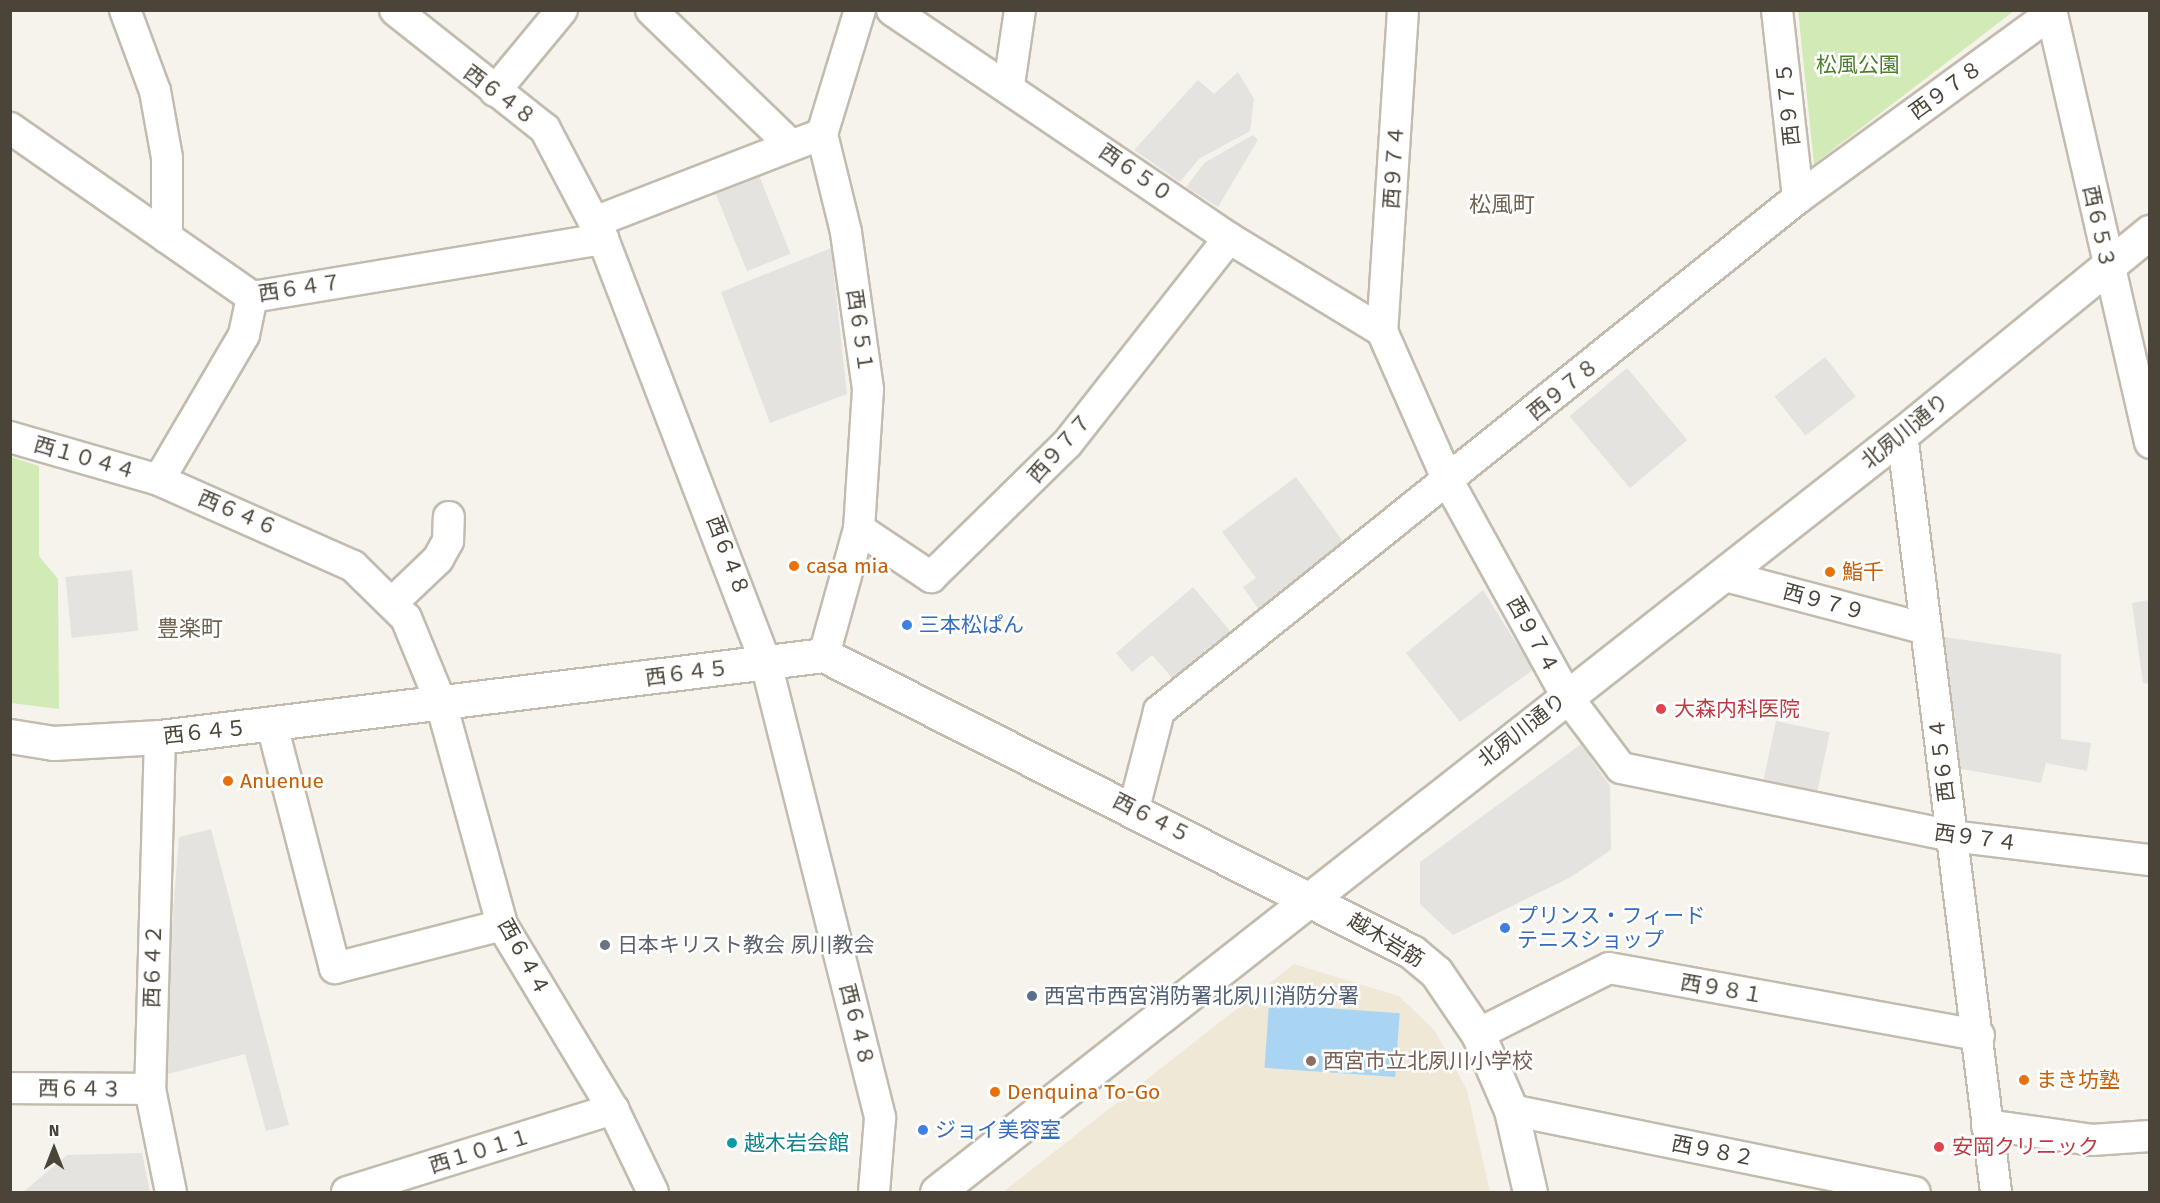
<!DOCTYPE html>
<html>
<head>
<meta charset="utf-8">
<style>
  body { margin:0 }
  #map { position:relative; width:2160px; height:1203px; overflow:hidden; background:#f6f3ec; font-family:"Fira Sans","Noto Sans JP",sans-serif }
  div>[style] { position:absolute }
  [style*='--x'] { left:calc(var(--x)*1px); top:calc(var(--y)*1px); width:calc(var(--w)*1px); rotate:calc(var(--a)*1deg) }
  .education>* { inset:0; background:#efe8d6 }
  .green>* { inset:0; background:#d2eab5 }
  .parking>* { inset:0; background:#e5e3e0; transform-origin:0 0 }
  .water>* { inset:0; background:#a9d4f2; transform-origin:0 0 }
  .roads { filter:drop-shadow(2px 0 #c2bbae) drop-shadow(-2px 0 #c2bbae) drop-shadow(0 2px #c2bbae) drop-shadow(0 -2px #c2bbae) }
  .minor>* { height:30px; margin:-15px; padding:0 15px; transform-origin:15px; border-radius:15px; background:#fff }
  .tertiary>* { height:33px; margin:-16.5px; padding:0 16.5px; transform-origin:16.5px; border-radius:16.5px; background:#fff }
  .dots>* { width:16px; height:16px; translate:-50% -50%; box-sizing:border-box; border:3px solid #fff; border-radius:50% }
  span { translate:-50% -50%; white-space:nowrap; text-align:center; line-height:1.15; -webkit-text-stroke:5px #fff; paint-order:stroke }
  .park-label { font-size:21px; color:#4a7f2a }
  .street-label { font-size:21px; color:#4b4439 }
  .food-label { font-size:21px; color:#c56008 }
  .left { translate:0 -50%; text-align:left }
  .shop-label { font-size:21px; color:#366cbe }
  .health-label { font-size:21px; color:#be3a42 }
  .worship-label { font-size:21px; color:#5b616d }
  .service-label { font-size:21px; color:#4e5e75 }
  .education-label { font-size:21px; color:#785e54 }
  .culture-label { font-size:21px; color:#0d838f }
  .neighbourhood-label { font-size:22px; color:#6e6250 }
  .frame { position:absolute; inset:0; border:12px solid #4b4439; pointer-events:none }
  .north { position:absolute; left:24px; top:1119px; width:60px; height:60px; -webkit-text-stroke:4px #fff; paint-order:stroke; rotate:0deg; font-size:16px; font-weight:700; line-height:24px; text-align:center; color:#4b4439 }
  .north::after { content:''; display:block; margin:auto; width:21px; height:27px; background:#4b4439; clip-path:polygon(50% 0,100% 100%,50% 72%,0 100%) }
</style>
</head>
<body>
<div id="map">
  <div class="education">
    <div style="clip-path:polygon(1294px 964px,1399px 996px,1435px 1031px,1467px 1090px,1490px 1192px,1003px 1192px)"></div>
  </div>
  <div class="green">
    <div style="clip-path:polygon(1798px 10px,2014px 10px,2014px 11px,1814px 164px)"></div>
    <div style="clip-path:polygon(11px 457px,39px 466px,39px 556px,58px 579px,59px 709px,11px 703px)"></div>
  </div>
  <div class="parking">
    <div style="clip-path:polygon(1238px 72px,1254px 99px,1250px 131px,1199px 159px,1180px 182px,1134px 150px,1198px 80px,1214px 94px)"></div>
    <div style="clip-path:polygon(1253px 135px,1258px 140px,1218px 207px,1186px 187px,1204px 163px)"></div>
    <div style="left:758px;top:173px;width:87px;height:47px;rotate:68deg"></div>
    <div style="clip-path:polygon(831px 248px,847px 394px,770px 423px,721px 292px)"></div>
    <div style="left:1825px;top:357px;width:50px;height:64px;rotate:52deg"></div>
    <div style="left:1627px;top:368px;width:94px;height:75px;rotate:50deg"></div>
    <div style="clip-path:polygon(1296px 477px,1347px 547px,1260px 611px,1243px 587px,1256px 578px,1222px 532px)"></div>
    <div style="left:132px;top:570px;width:61px;height:67px;rotate:84deg"></div>
    <div style="clip-path:polygon(1193px 587px,1231px 632px,1174px 680px,1152px 655px,1132px 672px,1116px 653px)"></div>
    <div style="clip-path:polygon(1483px 590px,1533px 670px,1460px 722px,1406px 653px)"></div>
    <div style="clip-path:polygon(2149px 600px,2150px 600px,2149px 684px,2143px 683px,2132px 603px)"></div>
    <div style="clip-path:polygon(1944px 637px,2061px 654px,2061px 739px,2091px 743px,2087px 771px,2046px 763px,2041px 783px,1956px 768px)"></div>
    <div style="left:1776px;top:721px;width:55px;height:68px;rotate:12deg"></div>
    <div style="clip-path:polygon(1581px 744px,1610px 786px,1611px 850px,1571px 877px,1453px 935px,1420px 904px,1420px 862px)"></div>
    <div style="clip-path:polygon(211px 829px,289px 1125px,266px 1131px,245px 1054px,160px 1076px,179px 837px)"></div>
    <div style="clip-path:polygon(142px 1153px,150px 1192px,23px 1192px,67px 1155px)"></div>
  </div>
  <div class="water">
    <div style="left:1269px;top:1004px;width:131px;height:64px;rotate:4deg"></div>
  </div>
  <div class="roads">
    <div class="minor">
      <div style="--x:125;--y:10;--w:86;--a:69.7"></div>
      <div style="--x:155;--y:91;--w:68;--a:79.8"></div>
      <div style="--x:167;--y:158;--w:80;--a:90"></div>
      <div style="--x:395;--y:10;--w:191;--a:38.4"></div>
      <div style="--x:545;--y:129;--w:124;--a:62.2"></div>
      <div style="--x:603;--y:239;--w:454;--a:69"></div>
      <div style="--x:766;--y:663;--w:469;--a:75.9"></div>
      <div style="--x:880;--y:1118;--w:74;--a:94.6"></div>
      <div style="--x:651;--y:10;--w:193;--a:44"></div>
      <div style="--x:892;--y:10;--w:407;--a:34.1"></div>
      <div style="--x:1229;--y:238;--w:179;--a:31.3"></div>
      <div style="--x:1403;--y:10;--w:322;--a:93.7"></div>
      <div style="--x:1382;--y:331;--w:166;--a:66.2"></div>
      <div style="--x:1449;--y:483;--w:242;--a:61.1"></div>
      <div style="--x:1566;--y:695;--w:91;--a:53"></div>
      <div style="--x:1621;--y:768;--w:337;--a:11.6"></div>
      <div style="--x:1951;--y:836;--w:200;--a:6.9"></div>
      <div style="--x:1777;--y:10;--w:189;--a:83.6"></div>
      <div style="--x:2051;--y:10;--w:444;--a:77.1"></div>
      <div style="--x:1009;--y:85;--w:76;--a:-81.7"></div>
      <div style="--x:495;--y:91;--w:105;--a:-50.4"></div>
      <div style="--x:10;--y:128;--w:295;--a:34.9"></div>
      <div style="--x:252;--y:297;--w:356;--a:-9.4"></div>
      <div style="--x:594;--y:222;--w:244;--a:-21.1"></div>
      <div style="--x:252;--y:297;--w:39;--a:102"></div>
      <div style="--x:244;--y:335;--w:168;--a:120.4"></div>
      <div style="--x:159;--y:480;--w:212;--a:23.9"></div>
      <div style="--x:353;--y:566;--w:74;--a:44.5"></div>
      <div style="--x:406;--y:618;--w:92;--a:67.6"></div>
      <div style="--x:441;--y:703;--w:230;--a:74.6"></div>
      <div style="--x:502;--y:925;--w:215;--a:58.9"></div>
      <div style="--x:613;--y:1109;--w:92;--a:64.3"></div>
      <div style="--x:1902;--y:434;--w:764;--a:82.93"></div>
      <div style="--x:10;--y:437;--w:155;--a:16.1"></div>
      <div style="--x:859;--y:529;--w:87;--a:33.7"></div>
      <div style="--x:931;--y:577;--w:190;--a:-44.4"></div>
      <div style="--x:1067;--y:444;--w:262;--a:-51.8"></div>
      <div style="--x:1722;--y:575;--w:211;--a:14.8"></div>
      <div style="--x:392;--y:603;--w:64;--a:-43.7"></div>
      <div style="--x:438;--y:559;--w:21;--a:-61"></div>
      <div style="--x:448;--y:541;--w:24;--a:-88"></div>
      <div style="--x:824;--y:655;--w:131;--a:-74.5"></div>
      <div style="--x:859;--y:529;--w:140;--a:-86.3"></div>
      <div style="--x:868;--y:389;--w:159;--a:-98"></div>
      <div style="--x:846;--y:232;--w:101;--a:-103.8"></div>
      <div style="--x:822;--y:134;--w:130;--a:-73"></div>
      <div style="--x:272;--y:725;--w:251;--a:75.5"></div>
      <div style="--x:335;--y:968;--w:172;--a:-14.4"></div>
      <div style="--x:160;--y:737;--w:352;--a:91.6"></div>
      <div style="--x:150;--y:1089;--w:105;--a:78.5"></div>
      <div style="--x:1134;--y:808;--w:100;--a:-75.5"></div>
      <div style="--x:1159;--y:711;--w:819;--a:-38.76"></div>
      <div style="--x:1798;--y:198;--w:314;--a:-36.1"></div>
      <div style="--x:1478;--y:1034;--w:147;--a:-26.7"></div>
      <div style="--x:1609;--y:968;--w:376;--a:10.3"></div>
      <div style="--x:10;--y:1088;--w:140;--a:0.4"></div>
      <div style="--x:1511;--y:1110;--w:412;--a:11.5"></div>
      <div style="--x:1987;--y:1125;--w:106;--a:8.1"></div>
      <div style="--x:2092;--y:1140;--w:58;--a:-3.9"></div>
      <div style="--x:347;--y:1192;--w:279;--a:-17.3"></div>
    </div>
    <div class="tertiary">
      <div style="--x:10;--y:736;--w:44;--a:9.2"></div>
      <div style="--x:53;--y:743;--w:107;--a:-3.2"></div>
      <div style="--x:160;--y:737;--w:669;--a:-7.04"></div>
      <div style="--x:824;--y:655;--w:659;--a:26.8"></div>
      <div style="--x:1412;--y:952;--w:31;--a:40"></div>
      <div style="--x:1436;--y:972;--w:75;--a:55.9"></div>
      <div style="--x:1478;--y:1034;--w:83;--a:66.5"></div>
      <div style="--x:1511;--y:1110;--w:84;--a:77"></div>
      <div style="--x:937;--y:1192;--w:1227;--a:-38.15"></div>
      <div style="--x:1902;--y:434;--w:320;--a:-39.2"></div>
    </div>
  </div>
  <div class="dots">
    <div style="left:794px;top:566px;background:#e8710a"></div>
    <div style="left:1830px;top:572px;background:#e8710a"></div>
    <div style="left:907px;top:625px;background:#3f7fe0"></div>
    <div style="left:1661px;top:709px;background:#e0444e"></div>
    <div style="left:228px;top:781px;background:#e8710a"></div>
    <div style="left:1505px;top:928px;background:#3f7fe0"></div>
    <div style="left:605px;top:945px;background:#6b7280"></div>
    <div style="left:1032px;top:996px;background:#5c6f8a"></div>
    <div style="left:1311px;top:1061px;background:#8d6e63"></div>
    <div style="left:2024px;top:1080px;background:#e8710a"></div>
    <div style="left:995px;top:1092px;background:#e8710a"></div>
    <div style="left:923px;top:1130px;background:#3f7fe0"></div>
    <div style="left:732px;top:1143px;background:#0f9aa8"></div>
    <div style="left:1939px;top:1147px;background:#e0444e"></div>
  </div>
  <div class="park-label">
    <span style="left:1858px;top:65px">松風公園</span>
  </div>
  <div class="street-label">
    <span style="left:1946px;top:90px;rotate:-36deg">西９７８</span>
    <span style="left:500px;top:95px;rotate:37deg">西６４８</span>
    <span style="left:1788px;top:104px;rotate:-96deg">西９７５</span>
    <span style="left:1394px;top:167px;rotate:-86deg">西９７４</span>
    <span style="left:1136px;top:173px;rotate:35deg">西６５０</span>
    <span style="left:2099px;top:227px;rotate:78deg">西６５３</span>
    <span style="left:300px;top:288px;rotate:-8deg">西６４７</span>
    <span style="left:860px;top:331px;rotate:82deg">西６５１</span>
    <span style="left:1563px;top:389px;rotate:-39deg">西９７８</span>
    <span style="left:1905px;top:431px;rotate:-39deg">北夙川通り</span>
    <span style="left:1060px;top:448px;rotate:-48deg">西９７７</span>
    <span style="left:85px;top:458px;rotate:16deg">西１０４４</span>
    <span style="left:238px;top:513px;rotate:23deg">西６４６</span>
    <span style="left:728px;top:556px;rotate:69deg">西６４８</span>
    <span style="left:1824px;top:602px;rotate:15deg">西９７９</span>
    <span style="left:1533px;top:635px;rotate:61deg">西９７４</span>
    <span style="left:687px;top:673px;rotate:-7deg">西６４５</span>
    <span style="left:1522px;top:730px;rotate:-38deg">北夙川通り</span>
    <span style="left:205px;top:732px;rotate:-6deg">西６４５</span>
    <span style="left:1942px;top:760px;rotate:-97deg">西６５４</span>
    <span style="left:1152px;top:818px;rotate:27deg">西６４５</span>
    <span style="left:1976px;top:838px;rotate:8deg">西９７４</span>
    <span style="left:1386px;top:940px;rotate:31deg">越木岩筋</span>
    <span style="left:524px;top:957px;rotate:61deg">西６４４</span>
    <span style="left:153px;top:966px;rotate:-88deg">西６４２</span>
    <span style="left:1722px;top:989px;rotate:10deg">西９８１</span>
    <span style="left:857px;top:1025px;rotate:76deg">西６４８</span>
    <span style="left:80px;top:1089px;rotate:1deg">西６４３</span>
    <span style="left:480px;top:1151px;rotate:-17deg">西１０１１</span>
    <span style="left:1713px;top:1151px;rotate:11deg">西９８２</span>
  </div>
  <div class="food-label">
    <span class="left" style="left:806px;top:566px">casa mia</span>
    <span class="left" style="left:1842px;top:572px">鮨千</span>
    <span class="left" style="left:240px;top:781px">Anuenue</span>
    <span class="left" style="left:2036px;top:1080px">まき坊塾</span>
    <span class="left" style="left:1007px;top:1092px">Denquina To-Go</span>
  </div>
  <div class="shop-label">
    <span class="left" style="left:919px;top:625px">三本松ぱん</span>
    <span class="left" style="left:1517px;top:928px">プリンス・フィード<br>テニスショップ</span>
    <span class="left" style="left:935px;top:1130px">ジョイ美容室</span>
  </div>
  <div class="health-label">
    <span class="left" style="left:1674px;top:709px">大森内科医院</span>
    <span class="left" style="left:1952px;top:1147px">安岡クリニック</span>
  </div>
  <div class="worship-label">
    <span class="left" style="left:617px;top:945px">日本キリスト教会 夙川教会</span>
  </div>
  <div class="service-label">
    <span class="left" style="left:1044px;top:996px">西宮市西宮消防署北夙川消防分署</span>
  </div>
  <div class="education-label">
    <span class="left" style="left:1323px;top:1061px">西宮市立北夙川小学校</span>
  </div>
  <div class="culture-label">
    <span class="left" style="left:744px;top:1143px">越木岩会館</span>
  </div>
  <div class="neighbourhood-label">
    <span style="left:1502px;top:205px">松風町</span>
    <span style="left:190px;top:629px">豊楽町</span>
  </div>
  <div class="frame"></div>
  <div class="north">N</div>
</div>
</body>
</html>
